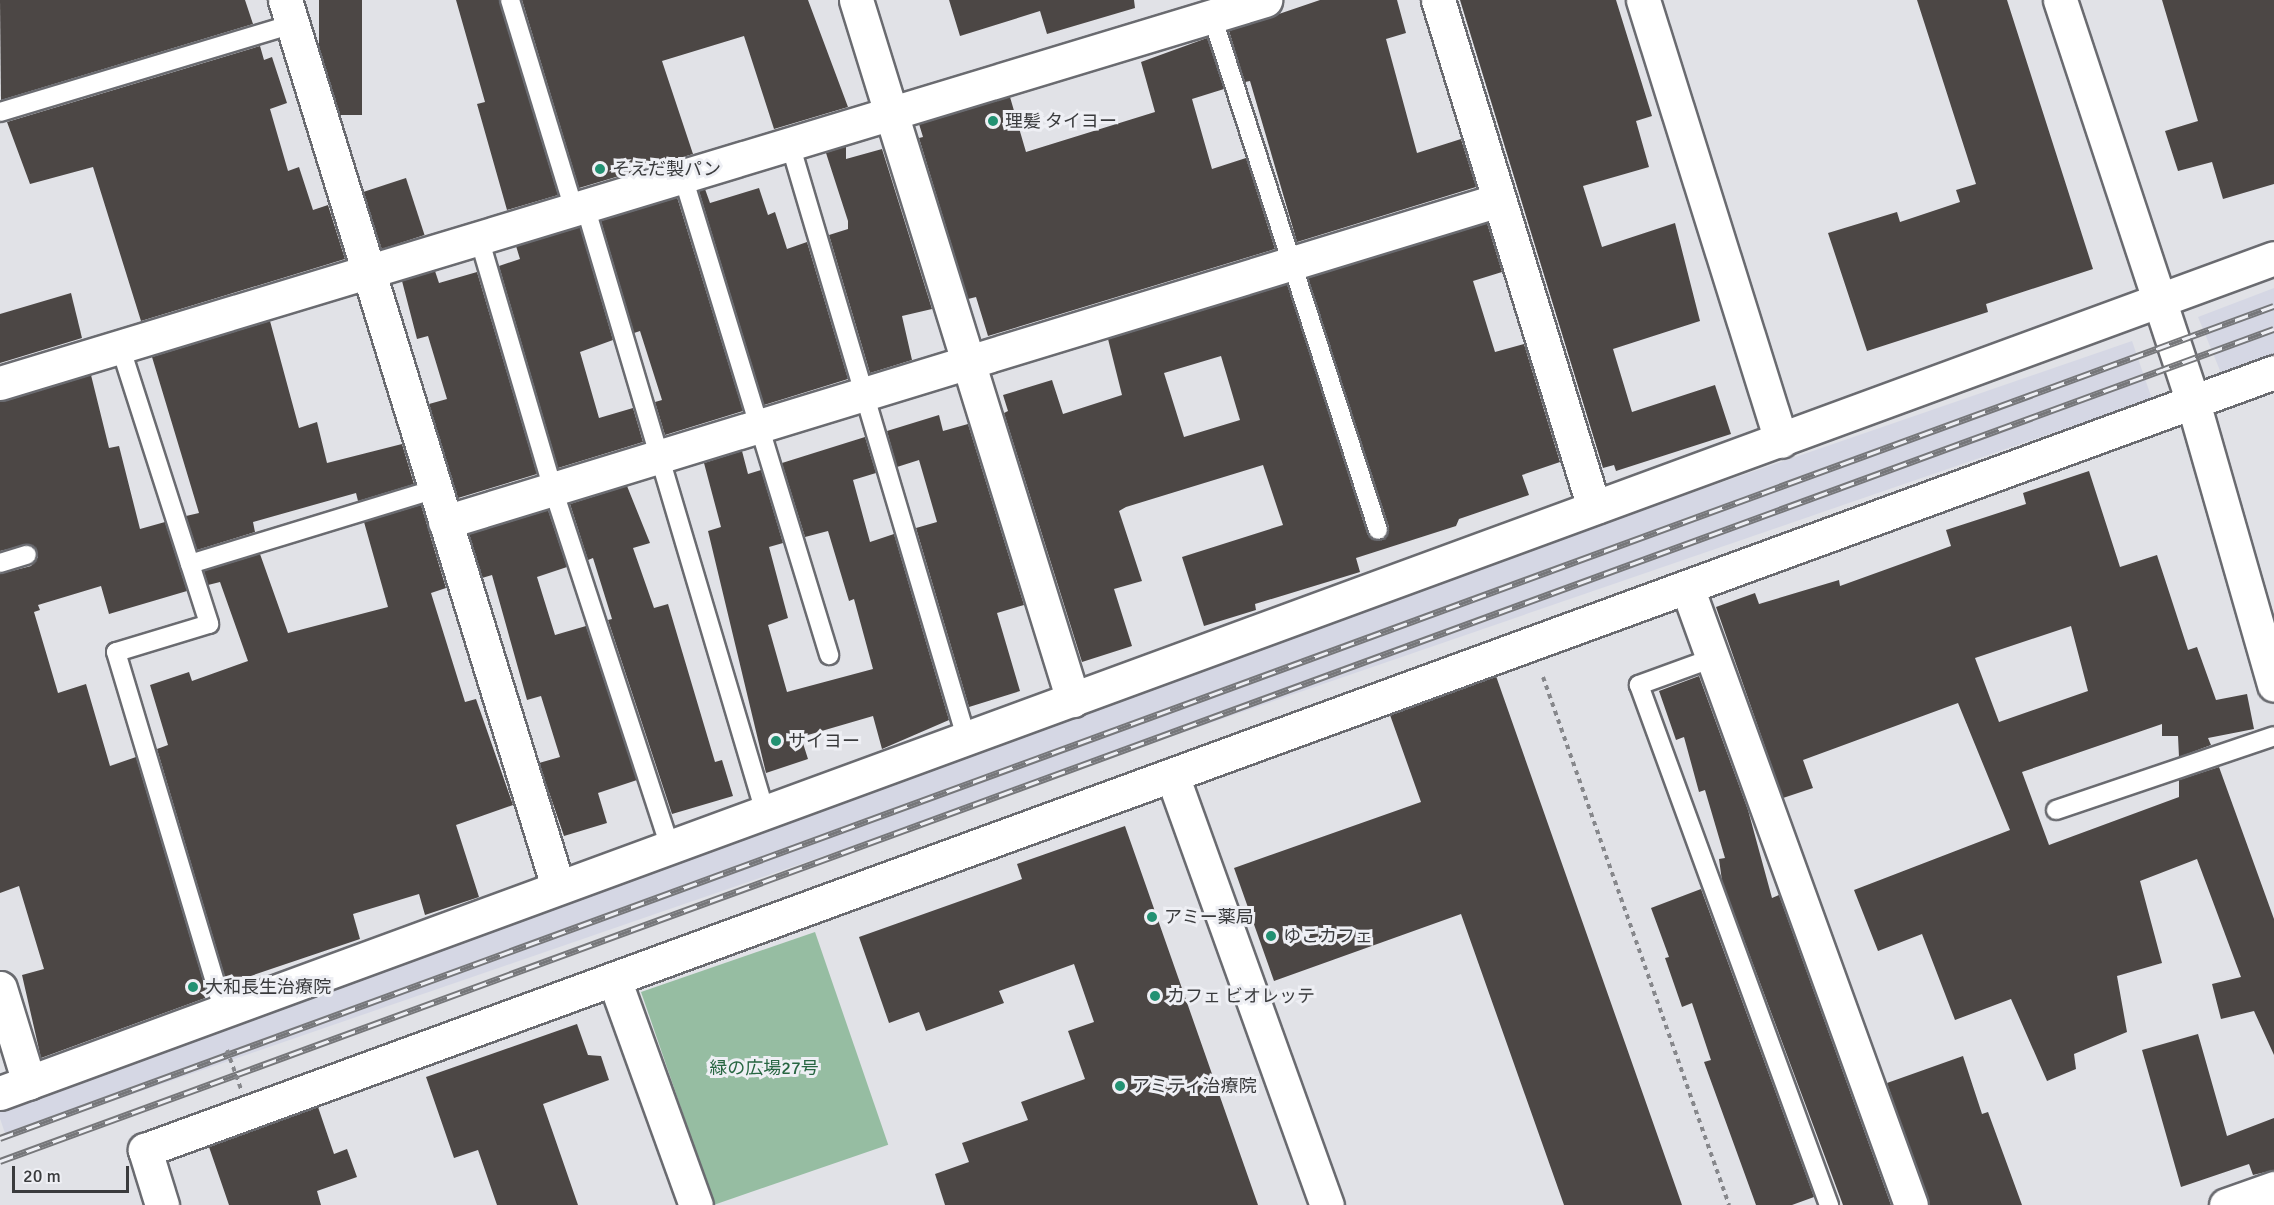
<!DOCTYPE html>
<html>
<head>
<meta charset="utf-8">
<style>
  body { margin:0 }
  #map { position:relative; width:2274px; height:1205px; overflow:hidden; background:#e1e2e7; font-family:Signika,"Noto Sans JP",sans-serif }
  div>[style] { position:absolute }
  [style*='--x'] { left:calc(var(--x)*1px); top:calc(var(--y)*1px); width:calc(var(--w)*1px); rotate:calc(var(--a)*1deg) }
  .built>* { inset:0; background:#d5d7e4; transform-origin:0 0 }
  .green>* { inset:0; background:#96bda2; transform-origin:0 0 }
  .building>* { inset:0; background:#4c4745; transform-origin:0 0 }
  .path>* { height:4px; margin-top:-2px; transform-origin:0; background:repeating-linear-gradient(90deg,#86878b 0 4.5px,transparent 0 9px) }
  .roads { filter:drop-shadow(2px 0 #6a6b70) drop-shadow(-2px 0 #6a6b70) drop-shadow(0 2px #6a6b70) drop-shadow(0 -2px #6a6b70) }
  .lane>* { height:18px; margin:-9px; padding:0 9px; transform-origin:9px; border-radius:9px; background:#fff }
  .street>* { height:33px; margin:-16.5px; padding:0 16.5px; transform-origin:16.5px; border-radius:16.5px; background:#fff }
  .secondary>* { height:33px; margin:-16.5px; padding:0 16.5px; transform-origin:16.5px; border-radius:16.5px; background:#fff }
  .rail>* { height:7px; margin-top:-3.5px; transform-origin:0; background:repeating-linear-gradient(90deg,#eeeff4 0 14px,#76777a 0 28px); box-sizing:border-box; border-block:2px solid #76777a }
  .path-bridge>* { height:4px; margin-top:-2px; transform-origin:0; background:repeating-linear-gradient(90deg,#86878b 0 4.5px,transparent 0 9px) }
  .dots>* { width:16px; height:16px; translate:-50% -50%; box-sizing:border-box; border:3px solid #eeeff4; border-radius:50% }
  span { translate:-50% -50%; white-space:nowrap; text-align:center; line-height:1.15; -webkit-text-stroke:6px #eeeff4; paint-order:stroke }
  .poi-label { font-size:18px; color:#3a3b3d }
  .left { translate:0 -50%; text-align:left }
  .park-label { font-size:18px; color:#286642 }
  .scale { position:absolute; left:12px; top:1166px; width:117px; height:27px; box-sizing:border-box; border:3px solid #3a3b3d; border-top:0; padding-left:8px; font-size:18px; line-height:21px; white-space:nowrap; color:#3a3b3d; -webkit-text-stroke:4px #eeeff4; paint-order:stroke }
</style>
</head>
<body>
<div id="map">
  <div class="built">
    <div style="clip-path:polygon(2274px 288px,2274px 354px,2221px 373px,2198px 317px)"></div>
    <div style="left:2132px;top:341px;width:61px;height:2269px;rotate:71deg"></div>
  </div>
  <div class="green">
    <div style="left:815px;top:932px;width:225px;height:184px;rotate:71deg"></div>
  </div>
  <div class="building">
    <div style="clip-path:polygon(0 0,245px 0,253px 24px,1px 100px)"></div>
    <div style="left:319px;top:0;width:43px;height:115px"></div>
    <div style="clip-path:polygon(456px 0,499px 0,558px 195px,507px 210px,477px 104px,485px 102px)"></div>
    <div style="clip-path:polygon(522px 0,808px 0,848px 107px,774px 129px,744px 36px,662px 61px,693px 154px,579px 188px)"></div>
    <div style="clip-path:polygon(949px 0,1134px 0,1135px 8px,1047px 34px,1040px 11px,960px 36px)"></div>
    <div style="clip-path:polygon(1320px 0,1397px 0,1406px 33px,1386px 39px,1417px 153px,1461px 139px,1476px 187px,1297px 242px,1250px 81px,1245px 82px,1229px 31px)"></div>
    <div style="clip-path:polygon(1460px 0,1616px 0,1652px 116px,1636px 121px,1649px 167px,1583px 186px,1602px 247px,1675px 223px,1700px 321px,1613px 349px,1632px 412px,1715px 385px,1731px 434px,1616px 471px,1614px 465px,1603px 468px)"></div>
    <div style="clip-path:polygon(1917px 0,2007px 0,2093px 269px,1986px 304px,1988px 312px,1867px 351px,1828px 233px,1897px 212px,1900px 222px,1960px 202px,1956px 190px,1976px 184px)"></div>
    <div style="clip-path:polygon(2162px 0,2274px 0,2274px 184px,2223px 199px,2212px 162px,2178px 171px,2165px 131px,2198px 121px)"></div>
    <div style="clip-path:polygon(1207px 38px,1224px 89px,1192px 99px,1212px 169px,1246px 158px,1275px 249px,988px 336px,976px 297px,968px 299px,919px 138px,923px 137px,919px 124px,1010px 97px,1026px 152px,1155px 112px,1141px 62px)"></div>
    <div style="clip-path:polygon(260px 46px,264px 60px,272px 57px,287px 103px,270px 109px,288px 171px,299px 167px,313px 210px,328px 205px,345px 259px,141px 321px,93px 167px,30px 184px,7px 122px)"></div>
    <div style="clip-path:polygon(846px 146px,846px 159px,882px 149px,932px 309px,902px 316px,912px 360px,870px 373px,829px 235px,848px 229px,848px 221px,826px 153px)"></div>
    <div style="left:406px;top:178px;width:60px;height:45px;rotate:72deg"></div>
    <div style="clip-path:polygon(759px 188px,768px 215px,775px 212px,787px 249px,807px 242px,848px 379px,764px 405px,699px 191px,705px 189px,710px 203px)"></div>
    <div style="clip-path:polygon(677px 197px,743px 411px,665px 435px,655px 402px,662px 400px,640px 331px,634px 333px,601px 221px)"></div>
    <div style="clip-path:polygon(evenodd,1487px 223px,1502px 272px,1473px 281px,1495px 352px,1524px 344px,1560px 462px,1522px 475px,1529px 495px,1459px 519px,1456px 526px,1356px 558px,1360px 572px,1255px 604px,1256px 610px,1204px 626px,1182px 557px,1283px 525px,1263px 465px,1126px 507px,1119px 511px,1142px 581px,1114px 589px,1132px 646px,1082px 662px,1004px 413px,1008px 411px,1003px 395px,1052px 380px,1063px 414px,1122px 395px,1108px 339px,1287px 284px,1367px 533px,1382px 540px,1389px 527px,1308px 278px,1487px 223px,1221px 356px,1240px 420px,1184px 437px,1164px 373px,1221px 356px)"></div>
    <div style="clip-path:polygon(580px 227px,613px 340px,580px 352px,599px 418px,633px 408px,643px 442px,558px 468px,499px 266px,520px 259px,516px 246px)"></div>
    <div style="clip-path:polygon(435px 271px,439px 283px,477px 272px,537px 474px,458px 498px,429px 404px,447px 399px,428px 336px,417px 339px,402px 281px)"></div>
    <div style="clip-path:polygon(71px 293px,82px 338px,0 363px,0 314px)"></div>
    <div style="clip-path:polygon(270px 321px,299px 428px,317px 422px,327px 463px,402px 444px,414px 484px,358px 501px,356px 493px,253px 522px,255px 532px,197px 550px,186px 516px,199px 513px,152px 357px)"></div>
    <div style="clip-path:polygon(91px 375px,109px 448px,119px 446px,140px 529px,165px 522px,187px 591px,109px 614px,101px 586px,38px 605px,40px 610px,34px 612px,58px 693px,86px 684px,110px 766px,136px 757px,208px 997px,41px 1058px,22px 975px,44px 969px,19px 886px,0 893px,0 574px,31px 566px,38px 557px,29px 544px,0 551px,0 401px)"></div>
    <div style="clip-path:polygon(939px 415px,943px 431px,968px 424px,1024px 605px,997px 613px,1020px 691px,969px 707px,916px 528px,937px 522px,919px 460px,897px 467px,887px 431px)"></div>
    <div style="clip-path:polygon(865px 437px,876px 473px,853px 480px,870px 542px,894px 534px,949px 720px,882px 749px,873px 716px,801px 737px,808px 759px,766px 773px,708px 531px,721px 527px,704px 463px,742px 451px,748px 474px,761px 470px,783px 543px,769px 547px,788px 618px,768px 625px,787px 692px,873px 669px,854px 599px,849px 601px,828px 531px,805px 537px,782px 463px)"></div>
    <div style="clip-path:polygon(evenodd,2089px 471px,2120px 567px,2157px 555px,2188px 650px,2197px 647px,2216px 700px,2247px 694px,2254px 729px,2208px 738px,2211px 745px,2179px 757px,2178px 736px,2162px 736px,2162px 724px,2022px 772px,2049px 845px,2179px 797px,2179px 780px,2219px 767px,2274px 919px,2274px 1055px,2254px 1011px,2221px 1019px,2212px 984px,2241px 977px,2197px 859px,2140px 881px,2162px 963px,2117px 976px,2127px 1032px,2074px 1054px,2076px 1069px,2047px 1081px,2011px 999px,1955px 1020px,1922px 934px,1878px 951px,1854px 890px,2010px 830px,1958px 703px,1803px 760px,1813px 788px,1783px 798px,1716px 607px,1755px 593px,1759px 604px,1839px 580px,1840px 586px,1951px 546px,1946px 530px,2026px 504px,2023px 493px,2089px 471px,2071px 626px,2088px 691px,1999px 722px,1975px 658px,2071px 626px)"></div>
    <div style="clip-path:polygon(627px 486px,650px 543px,633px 548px,654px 608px,668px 604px,715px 762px,722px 760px,733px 796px,672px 814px,608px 620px,612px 619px,593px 558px,588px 560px,570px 504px)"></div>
    <div style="clip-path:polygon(421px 505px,446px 588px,431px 593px,465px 702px,476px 699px,513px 805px,456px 825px,479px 897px,425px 915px,419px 894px,353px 914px,360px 939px,227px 984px,157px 749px,168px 745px,150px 685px,189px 672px,192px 681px,248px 661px,220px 582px,208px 585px,204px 571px,260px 554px,288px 633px,388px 607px,364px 522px)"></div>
    <div style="clip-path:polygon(548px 510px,567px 567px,537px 577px,555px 635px,586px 626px,637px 780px,598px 793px,607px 823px,564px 836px,539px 763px,560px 757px,541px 696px,527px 700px,492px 575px,482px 578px,469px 534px)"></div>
    <div style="clip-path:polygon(1496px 676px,1682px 1205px,1564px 1205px,1461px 914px,1274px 981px,1234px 868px,1421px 802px,1390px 715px)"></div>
    <div style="clip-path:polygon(1699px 676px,1748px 810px,1772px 898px,1779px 895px,1891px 1205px,1843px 1205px,1722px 881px,1719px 859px,1725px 858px,1705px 790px,1699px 792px,1684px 737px,1676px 740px,1659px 691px)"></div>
    <div style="clip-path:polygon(1125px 826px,1258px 1205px,945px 1205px,935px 1174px,969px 1162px,962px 1143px,1028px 1120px,1021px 1102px,1085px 1079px,1068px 1031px,1094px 1022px,1074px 964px,999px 991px,1004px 1003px,926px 1031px,919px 1012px,889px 1023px,859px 937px,1022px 879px,1017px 864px)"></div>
    <div style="clip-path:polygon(1701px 889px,1814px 1197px,1792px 1205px,1756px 1205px,1704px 1062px,1711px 1060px,1692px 1003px,1682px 1007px,1665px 958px,1669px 957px,1651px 908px)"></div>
    <div style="clip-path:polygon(577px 1024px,588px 1055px,601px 1056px,609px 1080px,543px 1104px,578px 1205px,497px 1205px,478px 1150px,454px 1158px,426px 1077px)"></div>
    <div style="clip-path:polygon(2198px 1034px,2227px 1136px,2274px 1118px,2274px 1170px,2253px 1175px,2249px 1164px,2181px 1187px,2142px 1050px)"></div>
    <div style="clip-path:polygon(1963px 1056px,1982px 1114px,1988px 1112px,2022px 1205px,1929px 1205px,1887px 1083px)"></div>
    <div style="clip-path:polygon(318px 1107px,334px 1154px,347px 1149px,357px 1177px,317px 1191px,321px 1205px,229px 1205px,209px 1147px)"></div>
  </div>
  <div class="path">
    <div style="--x:1543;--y:677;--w:560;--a:70.59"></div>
  </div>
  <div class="roads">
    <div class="lane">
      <div style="--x:510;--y:0;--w:219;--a:73"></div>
      <div style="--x:1212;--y:16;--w:540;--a:72.1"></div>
      <div style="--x:0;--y:112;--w:306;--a:-16.7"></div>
      <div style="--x:790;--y:144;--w:619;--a:73.47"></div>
      <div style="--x:683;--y:177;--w:500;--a:73"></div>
      <div style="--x:585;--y:206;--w:632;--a:73.46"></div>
      <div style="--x:479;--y:238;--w:262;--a:73.6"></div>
      <div style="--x:553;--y:489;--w:376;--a:71.9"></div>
      <div style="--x:120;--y:346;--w:292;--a:72.2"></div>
      <div style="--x:209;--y:624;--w:97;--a:163.2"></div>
      <div style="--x:116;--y:652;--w:376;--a:73.3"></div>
      <div style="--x:0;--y:563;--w:28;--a:-17"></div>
      <div style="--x:190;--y:564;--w:256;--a:-17"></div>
      <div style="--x:1713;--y:658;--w:79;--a:160"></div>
      <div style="--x:1639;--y:685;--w:554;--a:69.93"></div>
      <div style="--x:2056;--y:810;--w:230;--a:-18.7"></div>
    </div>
    <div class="street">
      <div style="--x:285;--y:0;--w:928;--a:72.89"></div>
      <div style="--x:856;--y:0;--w:733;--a:72.78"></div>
      <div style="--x:1438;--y:0;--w:531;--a:72.93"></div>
      <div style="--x:1643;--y:0;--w:462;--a:72.6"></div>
      <div style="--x:0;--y:383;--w:1322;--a:-16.84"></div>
      <div style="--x:445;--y:522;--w:1102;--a:-16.99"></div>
      <div style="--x:1687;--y:587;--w:657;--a:70.08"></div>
      <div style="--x:1172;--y:775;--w:457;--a:70.2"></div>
      <div style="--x:614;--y:979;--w:240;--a:70.1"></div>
      <div style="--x:0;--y:988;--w:99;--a:73"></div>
      <div style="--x:0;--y:1093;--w:2422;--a:-20.16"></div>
      <div style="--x:162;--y:1205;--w:58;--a:-107.2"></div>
      <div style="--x:145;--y:1150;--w:2267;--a:-20.07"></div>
      <div style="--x:2226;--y:1205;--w:51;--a:-19.5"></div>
    </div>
    <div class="secondary">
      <div style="--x:2060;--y:0;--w:423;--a:71.7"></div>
      <div style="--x:2193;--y:402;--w:294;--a:74"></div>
    </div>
  </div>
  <div class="rail">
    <div style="--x:0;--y:1138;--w:2421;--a:-20.1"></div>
    <div style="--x:0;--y:1161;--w:2421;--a:-20.1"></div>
  </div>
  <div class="path-bridge">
    <div style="--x:227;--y:1050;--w:45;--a:70.3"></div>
  </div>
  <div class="dots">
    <div style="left:993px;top:121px;background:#229172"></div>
    <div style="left:600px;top:169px;background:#229172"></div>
    <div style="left:776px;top:741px;background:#229172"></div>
    <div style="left:1152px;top:917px;background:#229172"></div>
    <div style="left:1271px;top:936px;background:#229172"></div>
    <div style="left:193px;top:987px;background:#229172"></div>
    <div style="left:1155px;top:996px;background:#229172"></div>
    <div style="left:1120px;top:1086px;background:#229172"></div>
  </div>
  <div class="poi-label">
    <span class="left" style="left:1005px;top:121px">理髪 タイヨー</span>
    <span class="left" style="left:612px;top:169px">そえだ製パン</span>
    <span class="left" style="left:788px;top:741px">サイヨー</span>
    <span class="left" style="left:1164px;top:917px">アミー薬局</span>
    <span class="left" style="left:1283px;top:936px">ゆこカフェ</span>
    <span class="left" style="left:205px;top:987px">大和長生治療院</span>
    <span class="left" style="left:1167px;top:996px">カフェ ビオレッテ</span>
    <span class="left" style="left:1132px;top:1086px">アミティ治療院</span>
  </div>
  <div class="park-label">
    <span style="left:764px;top:1068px">緑の広場27号</span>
  </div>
  <div class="scale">20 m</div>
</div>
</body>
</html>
